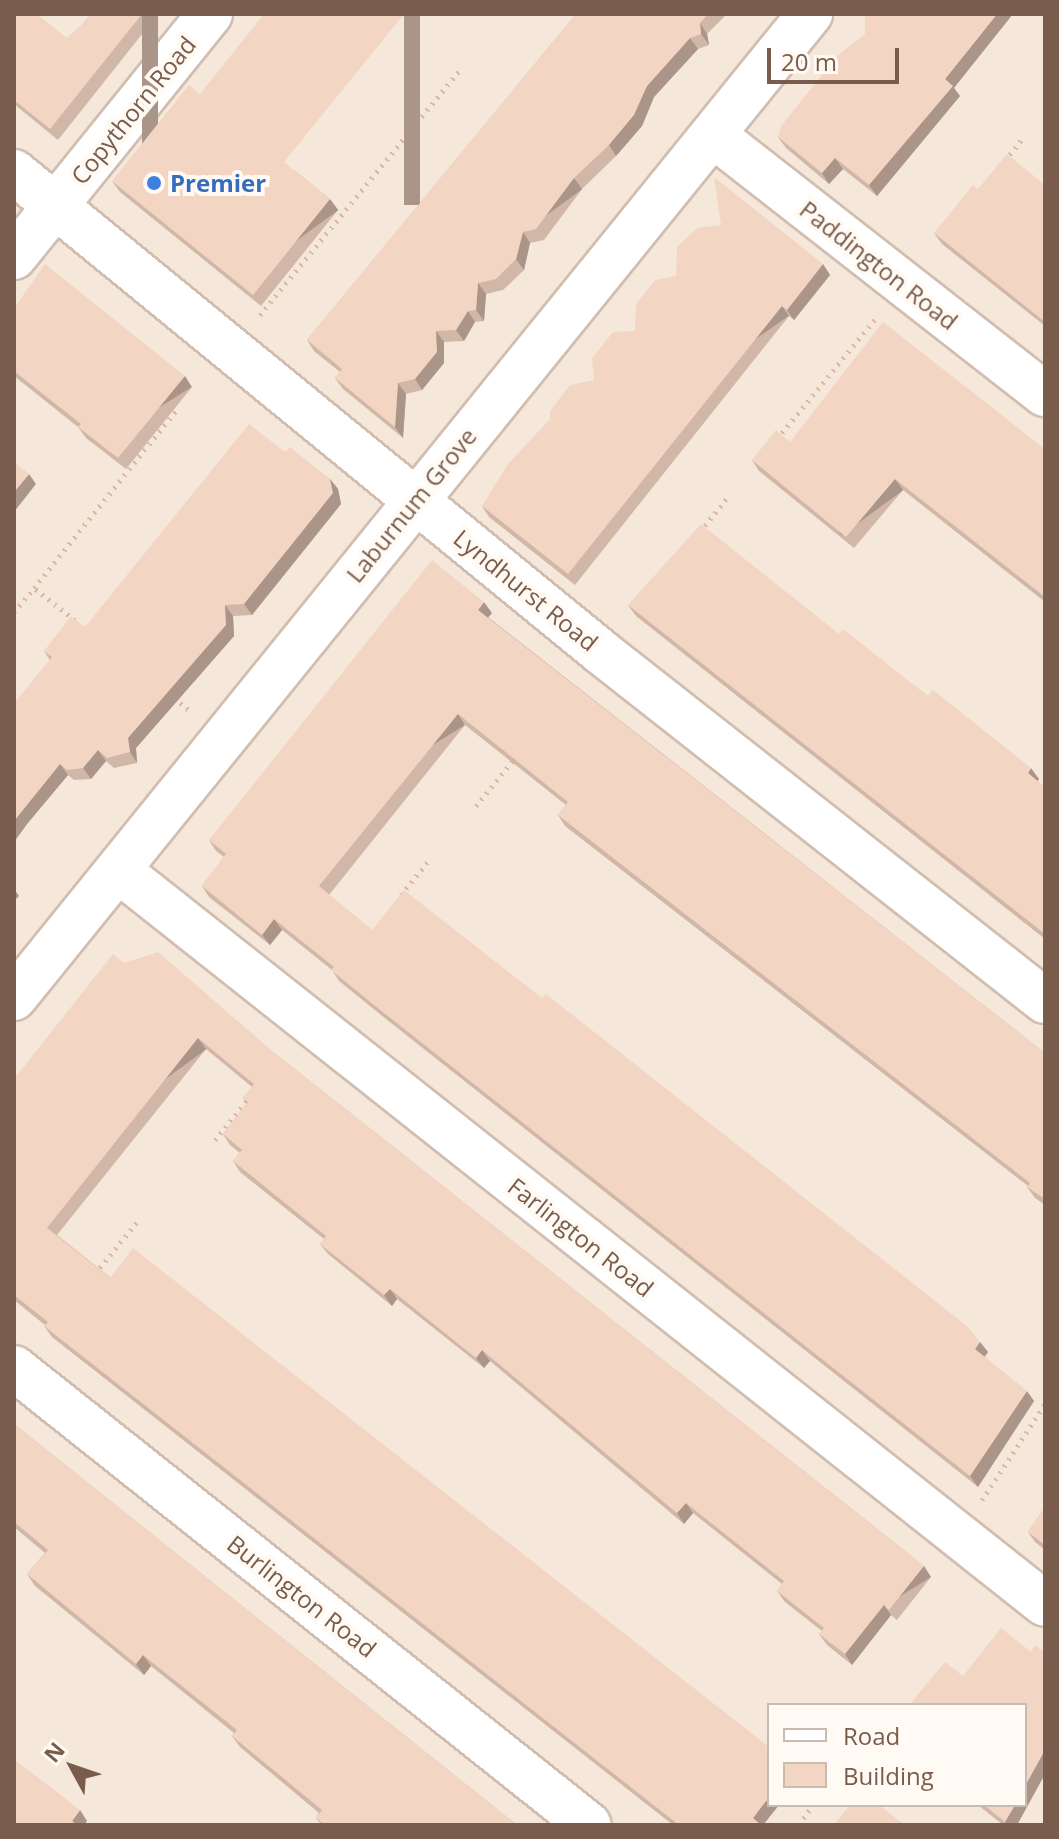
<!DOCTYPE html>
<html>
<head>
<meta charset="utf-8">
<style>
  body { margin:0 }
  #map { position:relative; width:1059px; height:1839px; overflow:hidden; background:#fdf6ec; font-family:"Open Sans",sans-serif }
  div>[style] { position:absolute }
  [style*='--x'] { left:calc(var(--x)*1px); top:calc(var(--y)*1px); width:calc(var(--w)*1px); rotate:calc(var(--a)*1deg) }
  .residential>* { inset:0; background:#f5e8da }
  .path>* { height:5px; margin-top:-2.5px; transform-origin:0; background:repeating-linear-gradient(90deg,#d9b8a5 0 2px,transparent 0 8px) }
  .roads { filter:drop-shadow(2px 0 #d1beb0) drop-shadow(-2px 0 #d1beb0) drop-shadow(0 2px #d1beb0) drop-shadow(0 -2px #d1beb0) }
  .minor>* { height:44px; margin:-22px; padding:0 22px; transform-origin:22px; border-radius:22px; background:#fff }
  .wall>* { inset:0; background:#d1b7a8 }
  .shaded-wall>* { inset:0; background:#aa9588; transform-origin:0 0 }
  .building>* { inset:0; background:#f3d5c3 }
  .dots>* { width:22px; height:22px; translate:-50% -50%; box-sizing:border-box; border:4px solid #fffaf3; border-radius:50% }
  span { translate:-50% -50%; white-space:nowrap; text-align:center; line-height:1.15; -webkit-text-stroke:8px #fffaf3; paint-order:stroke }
  .street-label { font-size:24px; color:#7a5c4d }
  .shop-label { font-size:24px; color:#366cbe; font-weight:700 }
  .left { translate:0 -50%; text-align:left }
  .frame { position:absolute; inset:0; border:16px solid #7a5c4d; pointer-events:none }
  .legend { position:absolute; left:767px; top:1703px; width:260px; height:104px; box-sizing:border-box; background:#fffaf3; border:2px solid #cabbb1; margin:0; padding:10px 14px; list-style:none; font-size:24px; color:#7a5c4d }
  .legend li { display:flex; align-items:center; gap:16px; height:40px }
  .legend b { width:40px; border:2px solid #cabbb1 }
  .north { position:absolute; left:32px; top:1727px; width:80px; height:80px; -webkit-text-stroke:6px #fffaf3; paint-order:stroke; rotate:310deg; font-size:22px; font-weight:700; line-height:32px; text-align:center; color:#7a5c4d }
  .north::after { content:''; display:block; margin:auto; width:28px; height:36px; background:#7a5c4d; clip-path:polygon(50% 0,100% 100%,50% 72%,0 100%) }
  .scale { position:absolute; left:767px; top:48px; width:132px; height:36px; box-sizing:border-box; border:4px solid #7a5c4d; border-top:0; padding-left:10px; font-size:24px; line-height:28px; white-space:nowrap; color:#7a5c4d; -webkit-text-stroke:6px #fffaf3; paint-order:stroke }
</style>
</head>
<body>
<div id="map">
  <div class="residential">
    <div style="clip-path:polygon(evenodd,14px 14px,1045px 14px,1045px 1825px,14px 1825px,14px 14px,769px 1705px,1025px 1705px,1025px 1805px,769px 1805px,769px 1705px)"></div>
  </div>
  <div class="path">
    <div style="--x:1005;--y:161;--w:31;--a:-52"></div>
    <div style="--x:260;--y:315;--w:315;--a:-50.8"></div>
    <div style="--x:777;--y:439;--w:158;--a:-50.7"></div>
    <div style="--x:700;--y:532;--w:43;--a:-51.5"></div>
    <div style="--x:14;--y:612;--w:31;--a:-50"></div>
    <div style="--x:75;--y:620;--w:52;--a:-142"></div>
    <div style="--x:34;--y:588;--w:227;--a:-51.3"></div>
    <div style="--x:174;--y:698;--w:22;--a:39"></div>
    <div style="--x:476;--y:806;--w:60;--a:-51"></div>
    <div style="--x:401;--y:895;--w:46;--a:-51.1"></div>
    <div style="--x:215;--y:1140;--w:54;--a:-51"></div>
    <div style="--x:95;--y:1274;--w:67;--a:-51.1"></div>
    <div style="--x:982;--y:1500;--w:115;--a:-56.7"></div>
    <div style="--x:799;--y:1825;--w:24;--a:-55"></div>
  </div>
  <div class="roads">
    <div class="minor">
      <div style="--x:713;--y:135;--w:421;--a:38"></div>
      <div style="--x:14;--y:172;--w:758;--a:39.27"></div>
      <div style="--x:601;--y:652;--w:565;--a:38.17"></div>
      <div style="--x:14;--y:257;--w:312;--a:-51.1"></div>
      <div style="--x:118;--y:870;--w:1182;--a:38.37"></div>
      <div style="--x:14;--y:998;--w:1266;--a:-51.03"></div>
      <div style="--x:14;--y:1368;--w:734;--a:38.48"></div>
    </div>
  </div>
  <div class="wall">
    <div style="clip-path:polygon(14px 14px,67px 38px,82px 25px,91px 14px,158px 14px,58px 140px,14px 104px)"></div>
    <div style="clip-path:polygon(576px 14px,727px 14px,707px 34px,709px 45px,698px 49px,654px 97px,642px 126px,616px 156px,582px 189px,544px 240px,530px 243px,524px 270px,503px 290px,486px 294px,484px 321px,475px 322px,464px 341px,444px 342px,444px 363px,422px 390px,406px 394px,403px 438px,343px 389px,335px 378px,340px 372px,314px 351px,307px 340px)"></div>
    <div style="clip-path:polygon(865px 34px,954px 88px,960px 96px,877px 196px,843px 169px,829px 184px,786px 148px,778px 137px)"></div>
    <div style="clip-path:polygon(294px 170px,330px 199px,338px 210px,261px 306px,120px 192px,112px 181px)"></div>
    <div style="clip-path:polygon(1045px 185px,1045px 326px,942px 244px,934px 233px,978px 189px)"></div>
    <div style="clip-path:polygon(823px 264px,830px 275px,794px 320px,789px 316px,575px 585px,489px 517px,482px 506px,594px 380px,635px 331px)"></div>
    <div style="clip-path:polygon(14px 308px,192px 387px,126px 469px,86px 438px,78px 427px,14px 376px)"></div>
    <div style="clip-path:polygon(790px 442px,1045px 449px,1045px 602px,903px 490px,854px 548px,759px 471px,752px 460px)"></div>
    <div style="clip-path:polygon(285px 452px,330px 479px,338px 489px,341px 504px,252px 615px,233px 616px,234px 636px,136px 748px,137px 763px,114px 768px,106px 761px,91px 779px,74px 780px,68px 775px,27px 824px,14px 842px,14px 704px,50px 660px,44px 651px,85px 627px)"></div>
    <div style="clip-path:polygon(628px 605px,839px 634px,928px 696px,1039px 779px,1037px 781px,1045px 787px,1045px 939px,636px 616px)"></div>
    <div style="clip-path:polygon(492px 613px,488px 617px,1045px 1053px,1045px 1205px,1035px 1198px,1027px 1187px,1028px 1186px,565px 826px,558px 815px,566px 805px,465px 725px,329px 895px,372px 930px,980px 1342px,988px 1352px,985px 1357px,1034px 1401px,978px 1487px,386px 1019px,339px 981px,332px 970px,282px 930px,270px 945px,209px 897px,202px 886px,224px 857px,216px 851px,209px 840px)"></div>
    <div style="clip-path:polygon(124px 963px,277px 1055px,924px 1566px,931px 1577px,897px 1620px,891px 1615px,852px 1665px,827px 1645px,819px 1634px,822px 1631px,785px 1602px,777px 1591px,782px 1584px,693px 1513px,684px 1524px,490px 1361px,484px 1368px,397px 1299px,392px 1306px,328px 1254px,320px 1244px,324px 1239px,240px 1172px,233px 1161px,240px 1153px,230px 1145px,223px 1134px,247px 1103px,243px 1098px,252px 1087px,206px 1049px,57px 1235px,769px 1805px,779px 1805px,763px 1825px,673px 1825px,52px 1337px,44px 1326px,45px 1325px,14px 1300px,14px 1079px)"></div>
    <div style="clip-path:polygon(14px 1424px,517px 1825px,321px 1825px,316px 1818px,319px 1813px,240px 1747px,232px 1736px,234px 1733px,151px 1666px,144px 1675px,35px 1586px,27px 1574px,45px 1553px,14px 1527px)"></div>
    <div style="clip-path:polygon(1045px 1507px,1045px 1550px,1035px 1542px,1028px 1532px)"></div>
    <div style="clip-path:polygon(1031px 1652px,1045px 1653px,1045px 1774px,1017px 1825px,1003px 1825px,978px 1805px,1025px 1805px,963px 1676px)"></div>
  </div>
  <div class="shaded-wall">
    <div style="left:142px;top:14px;width:16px;height:147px"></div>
    <div style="left:404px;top:14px;width:16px;height:191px"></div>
    <div style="clip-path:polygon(997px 14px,1013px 14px,954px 88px,960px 96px,877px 196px,869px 185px,945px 79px)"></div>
    <div style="clip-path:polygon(700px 23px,707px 34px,709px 45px,701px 34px)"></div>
    <div style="clip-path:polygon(690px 38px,698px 49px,654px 97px,642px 126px,616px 156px,609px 145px,647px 86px)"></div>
    <div style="clip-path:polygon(835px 158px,843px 169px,829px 184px,822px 173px)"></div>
    <div style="left:574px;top:178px;width:14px;height:64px;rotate:54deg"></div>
    <div style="left:330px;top:199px;width:14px;height:123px;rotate:54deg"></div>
    <div style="clip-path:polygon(523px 232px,530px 243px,524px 270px,516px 259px)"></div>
    <div style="clip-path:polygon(823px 264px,830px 275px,794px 320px,787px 310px)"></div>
    <div style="clip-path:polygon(478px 283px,486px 294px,484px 321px,476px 310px)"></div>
    <div style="left:782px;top:306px;width:12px;height:343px;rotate:55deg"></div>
    <div style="clip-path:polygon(468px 311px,475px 322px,464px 341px,456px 330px)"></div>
    <div style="clip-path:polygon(436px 331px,444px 342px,444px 363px,422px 390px,415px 379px)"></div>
    <div style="left:185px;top:376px;width:13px;height:106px;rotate:58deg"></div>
    <div style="clip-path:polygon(398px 383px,406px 394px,403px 438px,395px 427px)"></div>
    <div style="clip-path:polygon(29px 474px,36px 484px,14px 512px,14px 492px)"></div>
    <div style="clip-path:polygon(330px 479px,338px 489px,341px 504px,252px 615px,244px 604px)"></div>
    <div style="left:895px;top:479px;width:14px;height:76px;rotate:54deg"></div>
    <div style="clip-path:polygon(484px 602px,492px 613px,486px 620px,478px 610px)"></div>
    <div style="clip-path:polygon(225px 605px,233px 616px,234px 636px,136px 748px,137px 763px,130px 752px,128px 738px)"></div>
    <div style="left:458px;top:714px;width:13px;height:221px;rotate:58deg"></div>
    <div style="clip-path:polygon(98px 750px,106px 761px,91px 779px,83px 768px)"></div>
    <div style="clip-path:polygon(60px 764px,68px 775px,27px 824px,14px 842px,14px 821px)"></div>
    <div style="clip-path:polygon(1031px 768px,1039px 779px,1035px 784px,1028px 773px)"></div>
    <div style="clip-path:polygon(14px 889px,19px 896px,14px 901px)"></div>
    <div style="clip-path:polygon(274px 919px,282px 930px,270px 945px,262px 935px)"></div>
    <div style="left:198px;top:1038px;width:14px;height:243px;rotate:54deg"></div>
    <div style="clip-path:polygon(390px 1289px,397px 1299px,392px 1306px,384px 1295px)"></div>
    <div style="clip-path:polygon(980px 1342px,988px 1352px,982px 1359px,975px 1349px)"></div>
    <div style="clip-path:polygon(482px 1350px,490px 1361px,484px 1368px,476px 1358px)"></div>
    <div style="clip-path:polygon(1027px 1391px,1034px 1401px,978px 1487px,970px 1476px)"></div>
    <div style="clip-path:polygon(686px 1503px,693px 1513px,684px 1524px,677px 1513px)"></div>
    <div style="left:924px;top:1566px;width:13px;height:56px;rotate:58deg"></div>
    <div style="clip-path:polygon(884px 1605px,891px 1615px,852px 1665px,845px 1654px)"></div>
    <div style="clip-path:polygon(143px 1655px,151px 1666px,144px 1675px,136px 1664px)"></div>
    <div style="clip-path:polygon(1045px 1750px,1045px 1774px,1017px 1825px,1007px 1825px,1005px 1822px,1015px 1805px,1025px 1805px,1025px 1786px)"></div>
    <div style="clip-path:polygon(769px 1797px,769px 1805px,779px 1805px,763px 1825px,757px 1825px,753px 1818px)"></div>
    <div style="clip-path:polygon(80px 1810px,87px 1821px,84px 1825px,74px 1825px,72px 1821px)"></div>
  </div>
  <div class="building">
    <div style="clip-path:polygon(14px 14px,37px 14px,67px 38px,82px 25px,91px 14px,142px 14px,50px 129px,14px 100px)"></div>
    <div style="clip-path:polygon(264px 14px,404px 14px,284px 162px,330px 199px,253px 295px,112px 181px,189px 85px,200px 94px)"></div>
    <div style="clip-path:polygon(576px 14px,708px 14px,700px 23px,701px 34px,690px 38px,647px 86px,634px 115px,609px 145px,574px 178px,536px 229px,523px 232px,516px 259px,496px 279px,478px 283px,476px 310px,468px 311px,456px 330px,436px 331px,437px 352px,415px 379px,398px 383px,395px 427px,335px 378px,342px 369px,307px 340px)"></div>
    <div style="clip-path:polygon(871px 14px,997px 14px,945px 79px,953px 86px,869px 185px,835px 158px,822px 173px,778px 137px,781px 126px,838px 55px,865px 34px,865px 17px)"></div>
    <div style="clip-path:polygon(1007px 154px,1045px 185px,1045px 322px,934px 233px,973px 185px,978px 189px)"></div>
    <div style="clip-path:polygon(714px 177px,823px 264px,787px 310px,782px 306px,568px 574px,482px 506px,508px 464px,550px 419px,550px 411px,570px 385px,594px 380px,592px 358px,613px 332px,635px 331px,636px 304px,655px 280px,676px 276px,677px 247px,697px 228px,721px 225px)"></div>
    <div style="clip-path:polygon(45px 264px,185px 376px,118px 458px,78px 427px,81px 424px,14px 371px,14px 308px)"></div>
    <div style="clip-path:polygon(883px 322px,1045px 449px,1045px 597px,895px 479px,846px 537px,752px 460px,776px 430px,790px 442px)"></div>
    <div style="clip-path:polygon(249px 424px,285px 452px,290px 447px,330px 479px,333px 493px,244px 604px,225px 605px,226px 625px,128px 738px,130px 752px,107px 758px,98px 750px,83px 768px,67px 770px,60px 764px,14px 821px,14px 704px,52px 657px,44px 651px,71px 616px,85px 627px)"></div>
    <div style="clip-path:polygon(14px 462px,29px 474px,14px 492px)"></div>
    <div style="clip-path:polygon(701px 524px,839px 634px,843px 629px,928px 696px,933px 690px,1031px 768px,1028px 773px,1045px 787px,1045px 934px,628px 605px)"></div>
    <div style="clip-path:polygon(432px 560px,484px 602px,478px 610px,1045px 1053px,1045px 1199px,1027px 1187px,1030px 1183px,558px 815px,568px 802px,458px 714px,319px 886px,372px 930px,404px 890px,542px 998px,546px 994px,967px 1326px,980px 1342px,975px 1349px,1027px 1391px,970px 1476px,379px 1009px,331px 970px,334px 967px,274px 919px,262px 935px,202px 886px,226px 854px,209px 840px)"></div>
    <div style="clip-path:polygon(158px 952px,277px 1055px,924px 1566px,889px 1610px,884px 1605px,845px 1654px,819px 1634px,824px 1628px,777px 1591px,784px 1581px,686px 1503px,677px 1513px,482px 1350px,476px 1358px,390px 1289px,384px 1295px,320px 1244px,326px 1236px,233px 1161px,242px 1150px,223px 1134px,248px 1102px,243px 1098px,254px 1084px,198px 1038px,47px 1228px,110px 1278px,133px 1248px,769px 1747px,769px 1797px,753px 1818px,761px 1825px,679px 1825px,44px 1326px,48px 1322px,14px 1295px,14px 1079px,113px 954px,124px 963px)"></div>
    <div style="clip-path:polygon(14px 1424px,517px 1825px,325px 1825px,316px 1818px,322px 1810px,232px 1736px,237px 1730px,143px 1655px,136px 1664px,27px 1574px,48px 1550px,14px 1522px)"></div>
    <div style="clip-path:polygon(1045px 1507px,1045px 1545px,1028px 1532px)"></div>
    <div style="clip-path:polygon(1001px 1628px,1031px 1652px,1035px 1645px,1045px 1653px,1045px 1750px,1025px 1786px,1025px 1705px,909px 1705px,945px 1662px,963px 1676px)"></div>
    <div style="clip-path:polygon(14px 1759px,80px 1810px,72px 1821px,77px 1825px,14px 1825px)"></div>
    <div style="clip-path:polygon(850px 1805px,879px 1805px,905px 1825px,834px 1825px)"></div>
    <div style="clip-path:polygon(984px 1805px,1015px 1805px,1005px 1822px)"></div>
  </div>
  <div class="dots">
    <div style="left:154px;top:183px;background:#3f7fe0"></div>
  </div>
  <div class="street-label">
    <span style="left:133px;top:110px;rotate:-51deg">Copythorn Road</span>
    <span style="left:879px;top:265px;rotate:38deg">Paddington Road</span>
    <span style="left:411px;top:505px;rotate:-51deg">Laburnum Grove</span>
    <span style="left:526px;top:590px;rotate:39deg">Lyndhurst Road</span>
    <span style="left:581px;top:1237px;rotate:38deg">Farlington Road</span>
    <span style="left:302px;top:1596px;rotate:38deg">Burlington Road</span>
  </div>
  <div class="shop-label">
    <span class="left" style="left:170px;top:183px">Premier</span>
  </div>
  <div class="frame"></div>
  <ul class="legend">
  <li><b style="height:10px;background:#fff"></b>Road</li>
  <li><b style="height:22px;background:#f3d5c3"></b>Building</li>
  </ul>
  <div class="north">N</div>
  <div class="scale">20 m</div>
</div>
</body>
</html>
